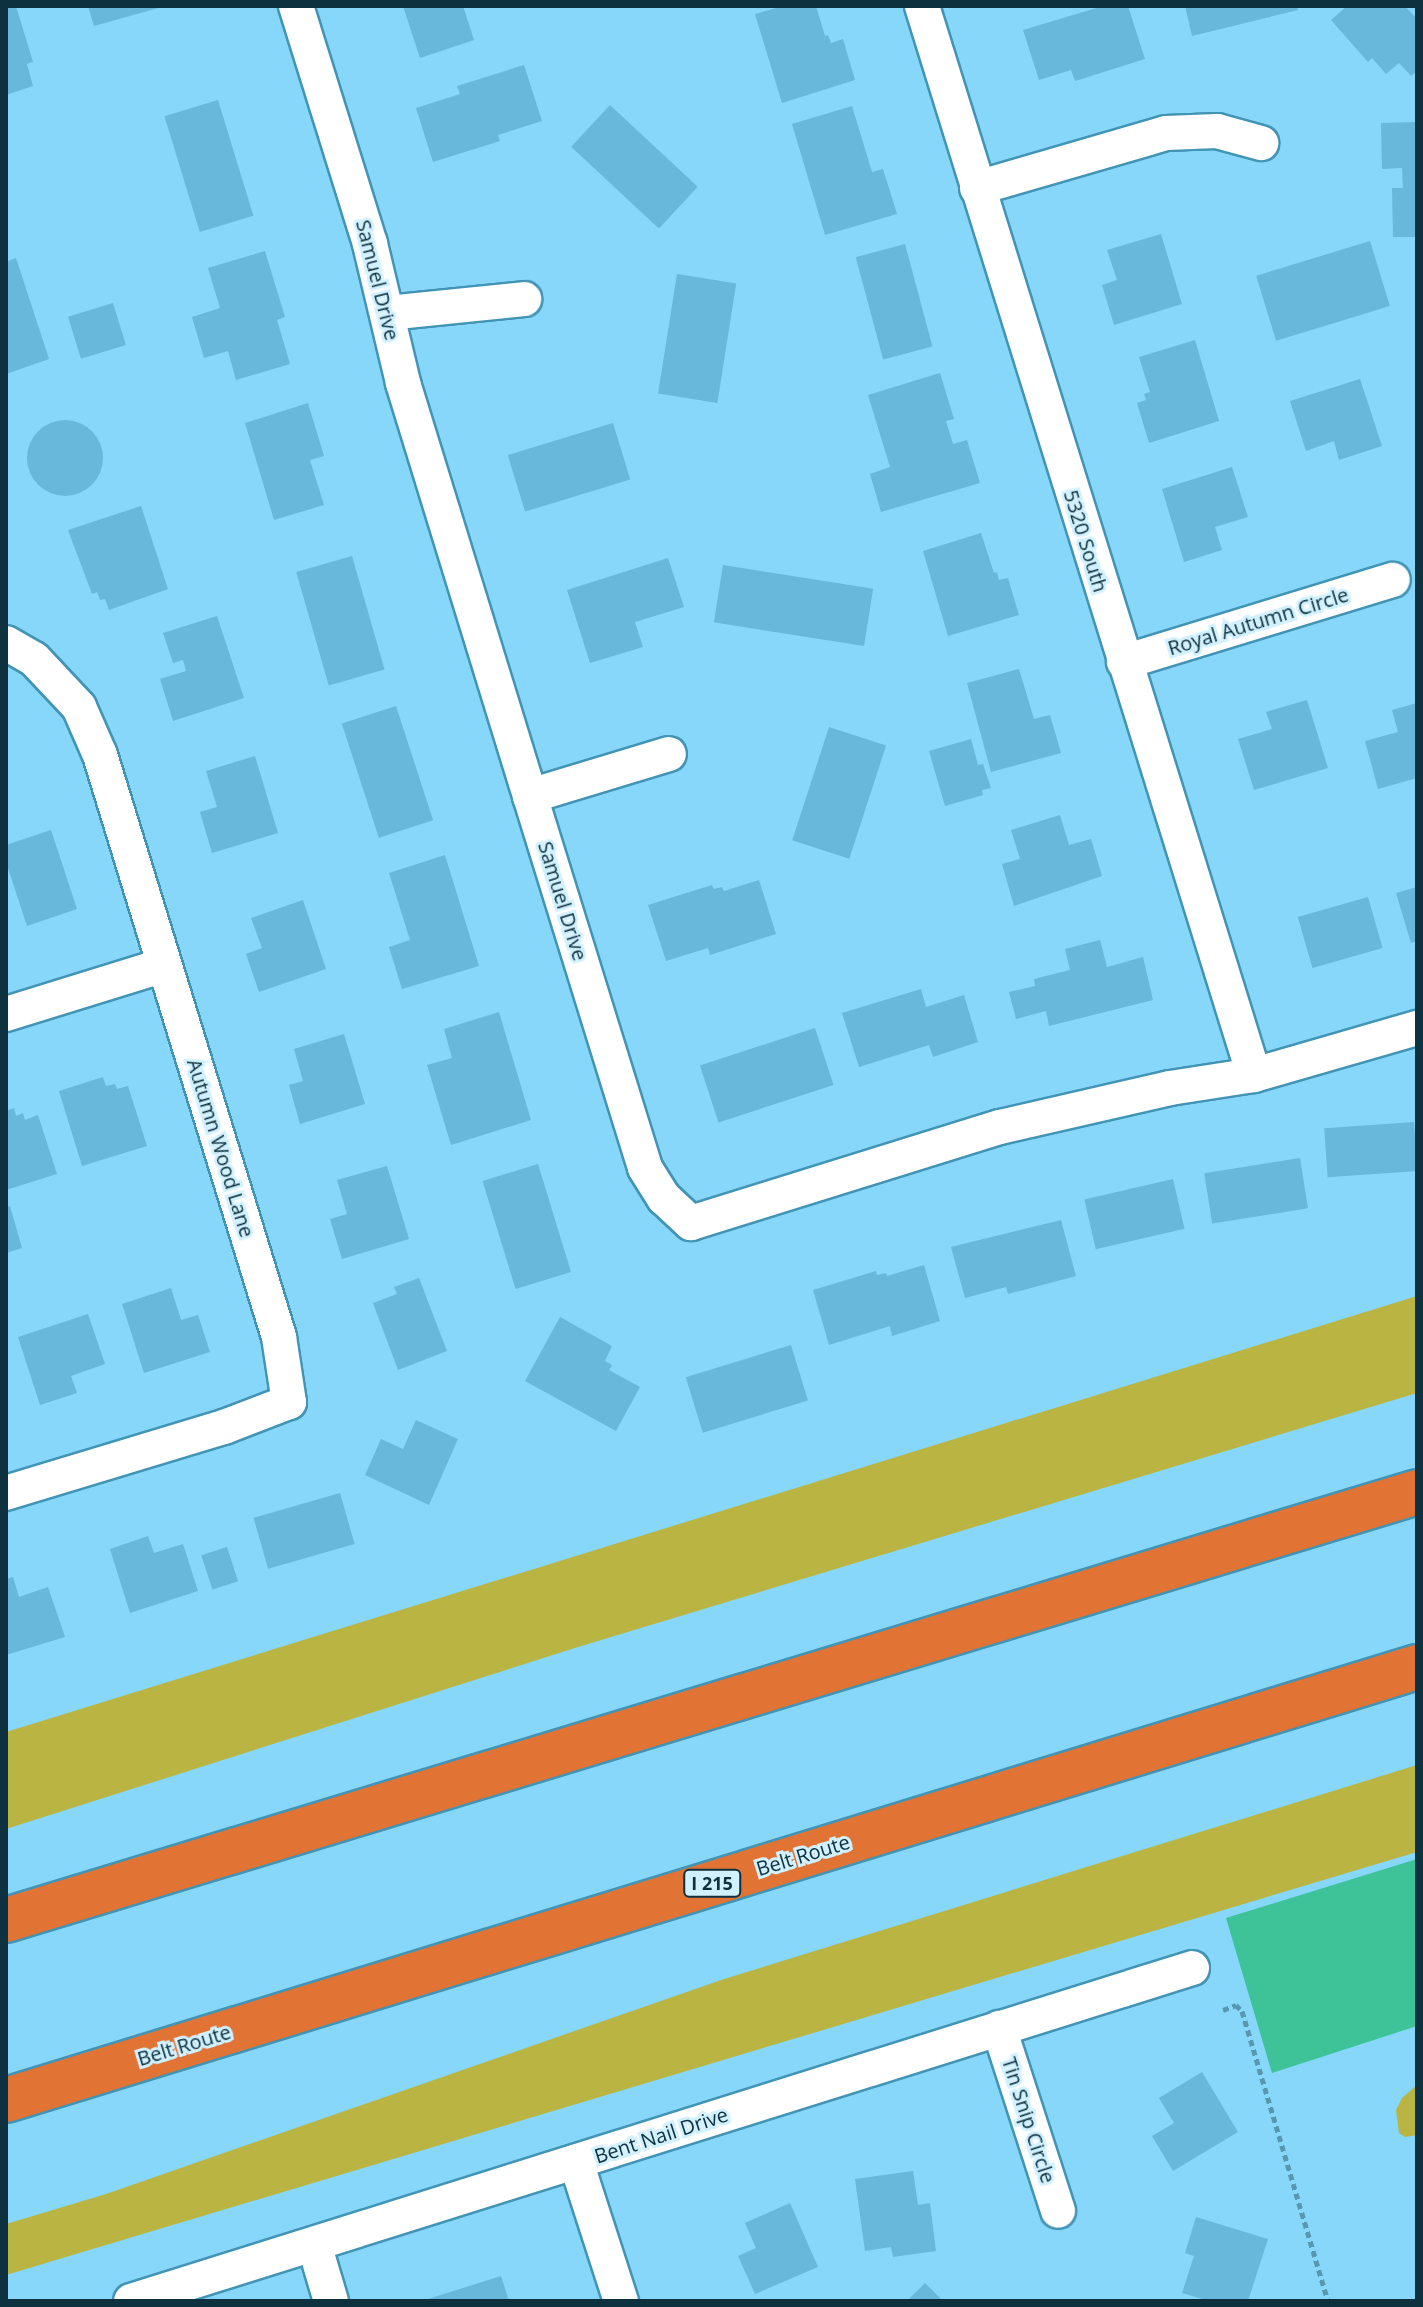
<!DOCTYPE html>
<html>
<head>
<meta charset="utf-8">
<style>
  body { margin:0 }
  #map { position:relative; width:1423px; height:2307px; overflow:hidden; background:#86d7fa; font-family:"Open Sans",sans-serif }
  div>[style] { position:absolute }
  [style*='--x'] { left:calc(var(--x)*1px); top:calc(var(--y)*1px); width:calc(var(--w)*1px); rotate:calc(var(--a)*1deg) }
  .green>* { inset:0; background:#bab542 }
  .water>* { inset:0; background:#3ec297 }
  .building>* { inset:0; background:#67b8da; transform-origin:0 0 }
  .round { border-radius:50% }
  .path>* { height:5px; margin-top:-2.5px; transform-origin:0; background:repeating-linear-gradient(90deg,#5797b1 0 6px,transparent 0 10px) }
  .roads { filter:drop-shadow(2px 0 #4294b5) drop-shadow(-2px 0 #4294b5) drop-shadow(0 2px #4294b5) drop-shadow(0 -2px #4294b5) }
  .street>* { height:34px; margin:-17px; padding:0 17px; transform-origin:17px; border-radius:17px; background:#fff }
  .highway>* { height:44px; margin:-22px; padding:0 22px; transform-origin:22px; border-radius:22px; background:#e17335 }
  span { translate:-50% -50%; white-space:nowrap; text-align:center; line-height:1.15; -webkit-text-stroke:6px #d2f1ff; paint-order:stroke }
  .shield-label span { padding:2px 6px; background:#d2f1ff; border:2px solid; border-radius:6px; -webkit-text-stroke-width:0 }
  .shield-label { font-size:18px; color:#0e313f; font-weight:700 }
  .street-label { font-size:20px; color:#0e313f }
  .frame { position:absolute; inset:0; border:8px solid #0e313f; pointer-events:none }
</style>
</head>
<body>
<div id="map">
  <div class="green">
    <div style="clip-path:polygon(1417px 1296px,1417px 1393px,578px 1647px,6px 1829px,6px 1732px)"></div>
    <div style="clip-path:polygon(1417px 1765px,1417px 1852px,6px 2275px,6px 2224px,106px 2194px,724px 1979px)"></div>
    <div style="clip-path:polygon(1417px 2085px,1417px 2135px,1405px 2137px,1399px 2133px,1396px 2110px,1402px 2098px)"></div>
  </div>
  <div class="water">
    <div style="clip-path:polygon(1417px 1859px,1417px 2026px,1272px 2073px,1226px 1918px)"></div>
  </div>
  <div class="building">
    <div style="clip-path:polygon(6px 6px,16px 6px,33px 62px,27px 64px,33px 86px,6px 95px)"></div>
    <div style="clip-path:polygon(88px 6px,162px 6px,162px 7px,94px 26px)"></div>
    <div style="clip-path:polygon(403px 6px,463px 6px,474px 40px,420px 58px)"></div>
    <div style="clip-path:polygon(783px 6px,816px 6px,825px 36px,828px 35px,831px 43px,843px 39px,855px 80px,782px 103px,755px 14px)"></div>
    <div style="clip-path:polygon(1103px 6px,1128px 6px,1145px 59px,1075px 81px,1071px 70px,1039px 80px,1023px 30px)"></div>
    <div style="clip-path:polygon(1185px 6px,1297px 6px,1298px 10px,1192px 36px)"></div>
    <div style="clip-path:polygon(1347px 6px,1405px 6px,1417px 19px,1417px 71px,1411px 76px,1399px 63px,1386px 74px,1372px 58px,1368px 62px,1331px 20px)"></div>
    <div style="clip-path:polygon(524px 65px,542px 121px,498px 135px,500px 141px,433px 162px,416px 108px,460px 94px,457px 86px)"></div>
    <div style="left:218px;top:100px;width:121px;height:56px;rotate:73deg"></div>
    <div style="left:610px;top:105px;width:120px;height:57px;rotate:43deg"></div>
    <div style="clip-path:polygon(852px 106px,872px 172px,883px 169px,897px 214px,825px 235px,792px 124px)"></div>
    <div style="clip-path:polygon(1417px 122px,1417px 237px,1393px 237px,1392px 188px,1403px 188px,1402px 168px,1382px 169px,1381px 123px)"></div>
    <div style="clip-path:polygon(1161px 234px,1182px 304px,1114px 325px,1102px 285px,1117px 280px,1107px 250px)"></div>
    <div style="left:1370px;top:241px;width:68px;height:119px;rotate:73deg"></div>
    <div style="left:905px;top:244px;width:106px;height:51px;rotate:75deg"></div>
    <div style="clip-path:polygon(265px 251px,285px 317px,277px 320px,290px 364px,236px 380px,228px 351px,204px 358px,192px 317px,220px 308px,208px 268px)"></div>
    <div style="clip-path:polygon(16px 258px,49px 359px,6px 374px,6px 262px)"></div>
    <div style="left:677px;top:274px;width:60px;height:121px;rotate:9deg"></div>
    <div style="left:113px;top:303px;width:44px;height:47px;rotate:73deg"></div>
    <div style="clip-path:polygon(1195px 340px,1219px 421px,1149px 443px,1137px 403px,1146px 400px,1144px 394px,1150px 392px,1139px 357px)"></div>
    <div style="clip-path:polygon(940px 373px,954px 419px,946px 421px,953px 444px,967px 440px,980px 483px,881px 512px,870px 474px,890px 467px,868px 395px)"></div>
    <div style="clip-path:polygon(1360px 379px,1382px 446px,1339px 460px,1334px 441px,1306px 451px,1290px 401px)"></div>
    <div style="clip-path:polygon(308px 403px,324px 456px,310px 460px,324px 505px,274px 520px,245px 423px)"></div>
    <div class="round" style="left:27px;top:420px;width:76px;height:76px"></div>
    <div style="left:613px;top:423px;width:59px;height:110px;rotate:73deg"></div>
    <div style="clip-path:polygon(1232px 467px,1248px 517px,1215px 527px,1222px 550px,1184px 562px,1162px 489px)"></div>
    <div style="clip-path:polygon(141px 506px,168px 589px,109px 610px,105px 599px,100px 600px,97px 592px,92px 594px,68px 530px)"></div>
    <div style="clip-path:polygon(981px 533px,994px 573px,997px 572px,999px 580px,1008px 578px,1019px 615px,948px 636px,923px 551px)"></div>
    <div style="left:352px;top:556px;width:118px;height:58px;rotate:74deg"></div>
    <div style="clip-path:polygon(668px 558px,684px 607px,635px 622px,643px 647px,590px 663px,567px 590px)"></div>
    <div style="left:723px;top:565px;width:152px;height:58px;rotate:9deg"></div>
    <div style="clip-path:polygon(217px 616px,244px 698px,173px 721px,160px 679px,186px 671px,183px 660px,173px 663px,163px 633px)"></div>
    <div style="clip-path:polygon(1019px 669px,1034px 719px,1050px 715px,1061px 753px,991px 772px,967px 683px)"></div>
    <div style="clip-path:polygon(1307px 700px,1328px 768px,1254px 790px,1238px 739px,1272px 729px,1266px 712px)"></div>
    <div style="clip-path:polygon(1417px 703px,1417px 778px,1378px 789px,1365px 741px,1398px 732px,1392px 710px)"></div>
    <div style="left:396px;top:706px;width:120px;height:57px;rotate:72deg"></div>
    <div style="left:829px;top:727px;width:60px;height:119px;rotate:18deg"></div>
    <div style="clip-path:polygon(971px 739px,978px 765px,983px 764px,991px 788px,982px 790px,983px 795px,945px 806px,929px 751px)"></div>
    <div style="clip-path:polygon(255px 756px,278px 833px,212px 853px,200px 812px,217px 807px,206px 771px)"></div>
    <div style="clip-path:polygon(1060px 815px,1069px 845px,1091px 839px,1102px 876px,1014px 906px,1002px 864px,1020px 859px,1011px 830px)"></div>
    <div style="clip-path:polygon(51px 830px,77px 909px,27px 926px,6px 862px,6px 845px)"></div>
    <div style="clip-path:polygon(445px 855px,479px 966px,402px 989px,389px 947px,410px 940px,389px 873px)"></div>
    <div style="clip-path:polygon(759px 880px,776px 934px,710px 955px,708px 948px,666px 961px,648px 905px,712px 885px,714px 889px,722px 887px,724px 891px)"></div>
    <div style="clip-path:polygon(1417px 887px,1417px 941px,1411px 943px,1396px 893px)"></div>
    <div style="left:1368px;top:897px;width:53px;height:73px;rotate:74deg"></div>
    <div style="clip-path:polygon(303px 900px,326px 969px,259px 992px,246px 954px,262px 948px,251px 918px)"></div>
    <div style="clip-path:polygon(1100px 940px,1107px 967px,1143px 957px,1153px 1000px,1049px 1026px,1046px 1011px,1016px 1019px,1009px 992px,1035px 986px,1034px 979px,1070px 970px,1065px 949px)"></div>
    <div style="clip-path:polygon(921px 989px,926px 1007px,964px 995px,978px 1042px,933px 1057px,929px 1045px,859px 1067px,842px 1013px)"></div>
    <div style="clip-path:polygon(499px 1012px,531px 1120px,451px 1145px,427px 1065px,452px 1058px,444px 1029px)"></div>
    <div style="left:815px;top:1028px;width:60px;height:121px;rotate:72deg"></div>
    <div style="clip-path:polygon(344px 1034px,365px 1104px,300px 1124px,289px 1085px,303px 1081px,294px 1049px)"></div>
    <div style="clip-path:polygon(103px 1077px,106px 1086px,115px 1084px,117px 1089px,128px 1086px,147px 1146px,82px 1166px,59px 1091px)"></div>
    <div style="clip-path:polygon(14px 1108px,16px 1116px,23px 1113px,25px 1120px,38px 1115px,57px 1174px,6px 1190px,6px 1111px)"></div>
    <div style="left:1414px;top:1122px;width:49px;height:90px;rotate:86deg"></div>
    <div style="left:1300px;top:1158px;width:51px;height:97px;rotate:81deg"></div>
    <div style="left:538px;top:1164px;width:113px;height:58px;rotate:73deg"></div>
    <div style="clip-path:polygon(387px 1166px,409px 1239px,342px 1259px,330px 1219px,347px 1214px,337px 1180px)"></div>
    <div style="left:1173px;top:1179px;width:51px;height:91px;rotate:77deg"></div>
    <div style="clip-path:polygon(10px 1206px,22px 1248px,6px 1253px,6px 1207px)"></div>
    <div style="clip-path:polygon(1061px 1220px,1076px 1276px,1008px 1294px,1006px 1287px,965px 1298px,951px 1247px)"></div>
    <div style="clip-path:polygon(924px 1265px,940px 1321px,892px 1336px,890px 1326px,829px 1345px,813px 1290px,876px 1271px,877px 1275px,886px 1273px,887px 1276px)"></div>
    <div style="clip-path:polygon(419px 1278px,447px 1351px,398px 1370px,373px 1303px,397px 1294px,394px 1287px)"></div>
    <div style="clip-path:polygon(171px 1288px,181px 1320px,198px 1315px,210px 1352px,144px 1373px,122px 1304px)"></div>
    <div style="clip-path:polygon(88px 1314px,105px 1364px,71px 1376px,77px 1393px,40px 1405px,18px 1337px)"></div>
    <div style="clip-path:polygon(560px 1317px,612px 1346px,605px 1361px,612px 1365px,609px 1370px,640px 1387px,616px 1431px,525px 1381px)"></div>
    <div style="left:791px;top:1345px;width:58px;height:110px;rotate:73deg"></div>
    <div style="clip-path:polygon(416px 1420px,458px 1439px,429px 1505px,365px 1475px,381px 1439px,403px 1449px)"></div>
    <div style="left:340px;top:1493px;width:53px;height:90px;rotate:74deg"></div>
    <div style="clip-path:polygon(148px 1536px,154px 1553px,183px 1544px,198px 1591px,130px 1613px,110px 1549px)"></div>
    <div style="left:227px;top:1547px;width:36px;height:27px;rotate:72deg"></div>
    <div style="clip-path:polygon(13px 1577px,19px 1597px,48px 1587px,65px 1637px,6px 1655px,6px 1579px)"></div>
    <div style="clip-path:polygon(1202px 2072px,1238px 2132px,1173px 2171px,1152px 2136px,1174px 2123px,1159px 2098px)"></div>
    <div style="clip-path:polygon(913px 2171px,918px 2205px,930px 2203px,936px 2251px,893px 2257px,891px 2247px,865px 2251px,855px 2179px)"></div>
    <div style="clip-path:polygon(790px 2203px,818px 2267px,755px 2294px,738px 2256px,756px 2248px,745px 2223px)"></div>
    <div style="clip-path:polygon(1196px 2217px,1268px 2239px,1248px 2301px,1209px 2301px,1182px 2293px,1194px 2256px,1185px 2253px)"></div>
    <div style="clip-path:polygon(501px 2276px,509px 2301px,425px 2301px,425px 2300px)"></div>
    <div style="clip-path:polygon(925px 2283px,943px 2301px,907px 2301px)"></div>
  </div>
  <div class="path">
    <div style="--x:1223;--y:2010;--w:14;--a:-21"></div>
    <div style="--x:1236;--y:2005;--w:8;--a:45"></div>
    <div style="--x:1242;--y:2011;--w:302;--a:73.5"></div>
  </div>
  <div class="roads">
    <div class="street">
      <div style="--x:296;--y:6;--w:249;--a:72.7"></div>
      <div style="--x:370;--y:244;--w:143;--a:76.6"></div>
      <div style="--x:403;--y:383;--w:432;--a:72.9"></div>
      <div style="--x:530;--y:796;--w:389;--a:72.8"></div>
      <div style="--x:645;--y:1168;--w:36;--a:58"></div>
      <div style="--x:664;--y:1198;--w:37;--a:43"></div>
      <div style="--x:691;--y:1223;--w:324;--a:-17.3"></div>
      <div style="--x:1000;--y:1127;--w:174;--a:-12.9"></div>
      <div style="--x:1170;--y:1088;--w:85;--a:-8.8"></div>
      <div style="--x:1254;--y:1075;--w:170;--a:-16.1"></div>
      <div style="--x:922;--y:6;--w:1119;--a:72.75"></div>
      <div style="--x:977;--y:188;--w:197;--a:-16.2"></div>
      <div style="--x:1166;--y:133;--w:51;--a:-2.2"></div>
      <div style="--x:1217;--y:131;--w:46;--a:15.3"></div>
      <div style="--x:387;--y:313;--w:138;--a:-5.8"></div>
      <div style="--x:6;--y:643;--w:32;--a:30"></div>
      <div style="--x:34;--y:659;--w:66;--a:46.8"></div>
      <div style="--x:79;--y:707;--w:52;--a:66.4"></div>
      <div style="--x:100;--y:755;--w:609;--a:72.9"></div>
      <div style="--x:279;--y:1337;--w:66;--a:81.3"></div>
      <div style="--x:289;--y:1402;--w:70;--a:159"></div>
      <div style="--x:224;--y:1427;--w:228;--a:163.2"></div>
      <div style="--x:1124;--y:662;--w:281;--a:-17"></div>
      <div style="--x:530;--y:796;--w:145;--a:-16.8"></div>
      <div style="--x:6;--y:1014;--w:165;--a:-17.2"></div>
      <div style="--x:999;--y:2028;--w:192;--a:72.1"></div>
      <div style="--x:576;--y:2162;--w:146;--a:72.1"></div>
      <div style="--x:314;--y:2244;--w:59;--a:73.4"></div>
      <div style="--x:131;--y:2301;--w:1112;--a:-17.42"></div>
    </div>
    <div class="highway">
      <div style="--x:6;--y:1920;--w:1474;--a:-16.87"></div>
      <div style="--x:6;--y:2100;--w:1476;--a:-17.06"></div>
    </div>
  </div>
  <div class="shield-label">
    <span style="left:712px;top:1883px">I 215</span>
  </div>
  <div class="street-label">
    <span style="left:378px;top:280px;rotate:76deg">Samuel Drive</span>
    <span style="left:1086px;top:541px;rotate:73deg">5320 South</span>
    <span style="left:1258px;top:621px;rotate:-17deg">Royal Autumn Circle</span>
    <span style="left:563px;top:901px;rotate:73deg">Samuel Drive</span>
    <span style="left:221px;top:1148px;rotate:73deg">Autumn Wood Lane</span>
    <span style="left:803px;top:1855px;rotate:-17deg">Belt Route</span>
    <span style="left:184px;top:2045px;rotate:-17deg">Belt Route</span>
    <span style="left:1029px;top:2120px;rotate:72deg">Tin Snip Circle</span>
    <span style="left:661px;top:2135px;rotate:-18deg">Bent Nail Drive</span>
  </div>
  <div class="frame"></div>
</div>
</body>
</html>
